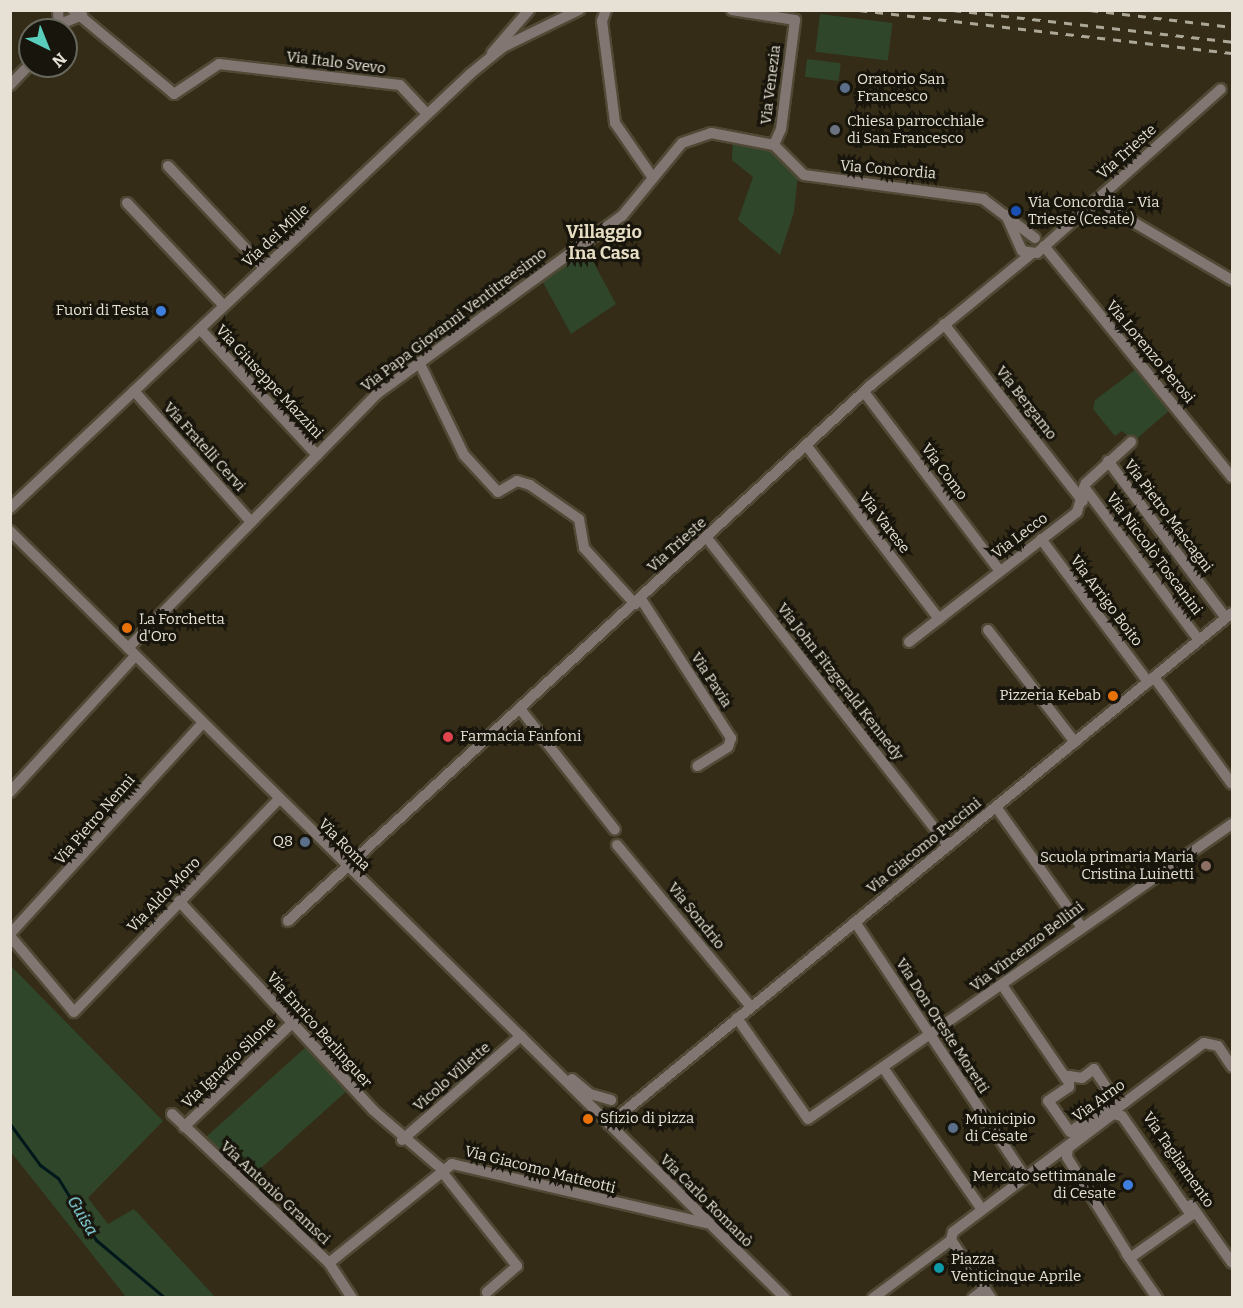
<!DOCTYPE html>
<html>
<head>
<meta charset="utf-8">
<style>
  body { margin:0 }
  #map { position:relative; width:1243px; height:1308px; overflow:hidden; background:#342c17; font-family:Bitter,serif }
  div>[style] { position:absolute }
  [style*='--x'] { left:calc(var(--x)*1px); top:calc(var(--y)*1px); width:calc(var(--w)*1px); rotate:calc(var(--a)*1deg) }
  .green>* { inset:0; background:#30462a; transform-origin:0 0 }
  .stream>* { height:3px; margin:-1.5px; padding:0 1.5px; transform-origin:1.5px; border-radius:1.5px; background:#01181b }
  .roads { filter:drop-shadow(2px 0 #504935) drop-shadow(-2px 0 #504935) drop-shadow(0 2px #504935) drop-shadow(0 -2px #504935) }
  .street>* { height:10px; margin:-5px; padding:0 5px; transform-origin:5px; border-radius:5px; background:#827673 }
  .rail>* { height:3px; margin-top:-1.5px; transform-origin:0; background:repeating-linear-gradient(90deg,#ada798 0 8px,transparent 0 16px) }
  .dots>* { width:16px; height:16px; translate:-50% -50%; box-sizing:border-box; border:3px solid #18150c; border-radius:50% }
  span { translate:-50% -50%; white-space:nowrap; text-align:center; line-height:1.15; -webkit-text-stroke:6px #18150c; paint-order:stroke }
  .street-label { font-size:15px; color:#e6e1d4 }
  .poi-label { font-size:15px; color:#e6e1d4 }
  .left { translate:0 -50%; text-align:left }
  .right { translate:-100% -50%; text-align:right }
  .water-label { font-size:16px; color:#93ecf9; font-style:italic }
  .quarter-label { font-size:18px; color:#e6ddc3; font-weight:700 }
  .frame { position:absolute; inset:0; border:12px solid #e6e1d4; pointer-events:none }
  .north { position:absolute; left:18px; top:18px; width:60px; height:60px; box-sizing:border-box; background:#18150c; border:2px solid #6a675c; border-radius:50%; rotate:137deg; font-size:16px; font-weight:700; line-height:24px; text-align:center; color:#e6e1d4 }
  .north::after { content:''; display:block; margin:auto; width:21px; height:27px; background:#5acebc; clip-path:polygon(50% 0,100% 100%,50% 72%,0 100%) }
</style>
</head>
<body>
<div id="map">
  <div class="green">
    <div style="left:820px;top:14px;width:73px;height:38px;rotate:7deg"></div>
    <div style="left:807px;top:59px;width:34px;height:18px;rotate:7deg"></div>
    <div style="clip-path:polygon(733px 137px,769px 145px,798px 174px,794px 212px,780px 255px,738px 220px,753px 177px,732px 160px)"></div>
    <div style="clip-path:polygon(583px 243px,616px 304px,571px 334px,539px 275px)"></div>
    <div style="clip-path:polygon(1135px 370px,1172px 408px,1134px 441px,1122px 431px,1115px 436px,1093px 409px,1095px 400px)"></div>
    <div style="clip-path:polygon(10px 965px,163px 1121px,88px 1198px,108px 1224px,134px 1209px,215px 1297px,126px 1297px,11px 1152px)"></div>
    <div style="left:306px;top:1047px;width:60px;height:136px;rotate:48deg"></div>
  </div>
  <div class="stream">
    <div style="--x:10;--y:1124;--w:51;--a:53.8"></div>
    <div style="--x:40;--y:1165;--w:22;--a:36"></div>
    <div style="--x:58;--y:1178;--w:73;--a:58.5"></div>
    <div style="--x:96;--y:1240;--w:90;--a:40"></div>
  </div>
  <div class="roads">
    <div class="street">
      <div style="--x:58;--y:10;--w:20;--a:87"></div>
      <div style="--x:73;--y:10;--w:131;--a:39.7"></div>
      <div style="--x:174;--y:94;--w:54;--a:-33.7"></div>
      <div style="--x:219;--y:64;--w:182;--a:6.6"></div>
      <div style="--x:400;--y:85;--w:40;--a:47"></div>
      <div style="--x:606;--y:10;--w:12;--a:110"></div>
      <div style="--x:602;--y:21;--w:103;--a:82.7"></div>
      <div style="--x:615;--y:123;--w:67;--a:55.4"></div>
      <div style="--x:732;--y:10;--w:64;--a:9"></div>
      <div style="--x:795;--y:20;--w:110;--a:97.3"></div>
      <div style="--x:781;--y:129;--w:17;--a:114"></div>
      <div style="--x:60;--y:24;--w:24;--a:-22"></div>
      <div style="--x:492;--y:53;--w:57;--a:-49.3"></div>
      <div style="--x:10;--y:85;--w:29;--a:-46"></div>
      <div style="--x:774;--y:145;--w:42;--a:45"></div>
      <div style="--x:804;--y:175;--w:181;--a:7.6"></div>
      <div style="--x:983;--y:199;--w:65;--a:36.9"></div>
      <div style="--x:168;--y:166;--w:140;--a:46.7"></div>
      <div style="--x:1096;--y:200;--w:158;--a:30.5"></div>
      <div style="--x:127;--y:203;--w:141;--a:46.7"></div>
      <div style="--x:1006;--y:215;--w:39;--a:66"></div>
      <div style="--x:1022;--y:251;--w:15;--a:8"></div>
      <div style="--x:1037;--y:253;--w:246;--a:-41.7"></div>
      <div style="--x:1044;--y:246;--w:298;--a:50.9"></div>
      <div style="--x:944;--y:324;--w:225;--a:51.9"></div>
      <div style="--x:200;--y:329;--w:172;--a:47.1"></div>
      <div style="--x:419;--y:362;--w:103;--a:64.2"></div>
      <div style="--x:464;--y:455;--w:50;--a:47.4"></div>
      <div style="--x:498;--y:492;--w:22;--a:-30"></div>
      <div style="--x:517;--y:481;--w:14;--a:17"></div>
      <div style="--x:530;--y:485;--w:60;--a:34.8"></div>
      <div style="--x:579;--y:519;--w:29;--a:80"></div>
      <div style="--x:584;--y:548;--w:76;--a:47.7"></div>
      <div style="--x:134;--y:391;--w:176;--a:48.2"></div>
      <div style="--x:864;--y:392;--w:225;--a:52.8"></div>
      <div style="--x:806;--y:445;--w:219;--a:52.6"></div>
      <div style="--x:1108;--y:461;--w:196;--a:53.1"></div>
      <div style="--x:1084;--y:487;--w:191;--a:53.1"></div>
      <div style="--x:10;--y:508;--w:632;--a:-43.33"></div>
      <div style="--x:470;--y:74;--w:43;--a:-39.3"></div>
      <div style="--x:503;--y:47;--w:85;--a:-26"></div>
      <div style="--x:10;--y:531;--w:1090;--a:44.7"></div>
      <div style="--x:707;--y:538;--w:390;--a:51.9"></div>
      <div style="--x:1041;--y:539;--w:179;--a:53.2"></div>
      <div style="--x:641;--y:599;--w:166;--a:57.1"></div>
      <div style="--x:731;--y:738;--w:9;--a:108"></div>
      <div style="--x:728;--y:747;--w:36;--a:148"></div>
      <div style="--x:988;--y:630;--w:142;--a:52.2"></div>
      <div style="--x:909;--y:642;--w:212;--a:-37.7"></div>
      <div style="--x:1077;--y:512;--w:30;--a:-73"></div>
      <div style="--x:1086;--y:483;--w:61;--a:-42.3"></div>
      <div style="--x:128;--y:648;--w:357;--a:-45.6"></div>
      <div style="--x:378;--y:393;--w:301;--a:-36"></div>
      <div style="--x:622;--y:216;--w:94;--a:-50.6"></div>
      <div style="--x:682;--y:143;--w:31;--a:-19"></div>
      <div style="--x:711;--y:133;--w:64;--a:10.8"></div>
      <div style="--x:1154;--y:677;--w:132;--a:53.9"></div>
      <div style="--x:521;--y:710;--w:152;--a:51.9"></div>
      <div style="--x:10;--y:792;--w:185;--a:-47.4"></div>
      <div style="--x:996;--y:807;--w:146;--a:54.5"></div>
      <div style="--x:617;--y:845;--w:210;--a:50.4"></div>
      <div style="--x:179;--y:901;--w:285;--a:47.1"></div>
      <div style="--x:373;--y:1110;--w:94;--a:40.7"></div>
      <div style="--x:288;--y:921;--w:792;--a:-42.59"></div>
      <div style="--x:871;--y:385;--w:207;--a:-39.3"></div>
      <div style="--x:855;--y:922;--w:304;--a:56.3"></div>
      <div style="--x:10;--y:934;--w:285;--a:-47.6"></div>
      <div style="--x:10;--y:936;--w:99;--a:49.9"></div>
      <div style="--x:74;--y:1012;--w:293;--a:-46.1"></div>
      <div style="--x:1002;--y:985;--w:115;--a:55.6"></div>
      <div style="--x:737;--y:1018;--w:123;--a:54.9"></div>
      <div style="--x:808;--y:1119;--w:517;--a:-34.83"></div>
      <div style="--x:884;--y:1069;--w:169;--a:55.1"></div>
      <div style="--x:1094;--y:1069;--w:37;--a:56"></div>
      <div style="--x:1115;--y:1100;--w:55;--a:144.6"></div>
      <div style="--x:1070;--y:1132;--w:38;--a:-125"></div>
      <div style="--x:1048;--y:1101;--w:25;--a:-34"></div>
      <div style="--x:1069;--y:1087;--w:11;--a:-90"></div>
      <div style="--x:1069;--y:1076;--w:13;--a:9"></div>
      <div style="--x:1082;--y:1078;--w:15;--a:-37"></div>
      <div style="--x:572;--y:1079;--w:23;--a:40"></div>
      <div style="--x:590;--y:1094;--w:22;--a:16"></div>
      <div style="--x:172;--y:1114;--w:216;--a:43.5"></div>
      <div style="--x:329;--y:1263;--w:42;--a:56.7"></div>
      <div style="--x:1113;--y:1114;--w:9;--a:13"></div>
      <div style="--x:1122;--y:1116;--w:121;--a:55.1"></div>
      <div style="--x:1191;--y:1215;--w:75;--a:144.8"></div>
      <div style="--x:1130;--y:1258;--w:119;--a:-122"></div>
      <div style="--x:1067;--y:1157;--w:9;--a:-84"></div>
      <div style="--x:1068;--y:1148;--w:56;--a:-37.1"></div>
      <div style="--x:609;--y:1124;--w:806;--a:-39.36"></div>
      <div style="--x:184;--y:1127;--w:153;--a:-43.9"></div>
      <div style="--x:402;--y:1140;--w:158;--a:-41.2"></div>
      <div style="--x:443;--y:1173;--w:119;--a:51.5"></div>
      <div style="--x:517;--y:1266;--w:40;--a:139"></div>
      <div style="--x:1191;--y:1205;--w:71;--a:54.7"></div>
      <div style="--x:1126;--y:1253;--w:55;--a:55.4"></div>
      <div style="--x:329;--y:1263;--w:158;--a:-38.8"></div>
      <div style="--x:452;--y:1164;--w:261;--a:13.1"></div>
      <div style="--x:873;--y:1298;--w:97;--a:-36.6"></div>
      <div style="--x:973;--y:1298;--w:15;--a:-37"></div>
      <div style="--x:991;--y:1298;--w:70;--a:-124.6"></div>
      <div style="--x:951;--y:1240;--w:8;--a:-76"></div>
      <div style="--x:953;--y:1232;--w:314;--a:-37"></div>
      <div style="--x:1204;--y:1043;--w:14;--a:12"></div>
      <div style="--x:1218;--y:1046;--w:25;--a:56"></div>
    </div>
  </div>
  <div class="rail">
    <div style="--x:859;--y:10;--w:375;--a:6.6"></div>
    <div style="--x:953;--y:10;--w:281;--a:6.5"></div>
    <div style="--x:1090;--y:10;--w:143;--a:6.8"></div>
  </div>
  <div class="dots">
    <div style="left:845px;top:88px;background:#5c6f8a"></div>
    <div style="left:835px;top:130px;background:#6b7280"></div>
    <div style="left:1016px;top:211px;background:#1a4fb4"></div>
    <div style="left:161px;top:311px;background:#3f7fe0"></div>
    <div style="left:127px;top:628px;background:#e8710a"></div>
    <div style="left:1113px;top:696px;background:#e8710a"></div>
    <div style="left:448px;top:737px;background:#e0444e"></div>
    <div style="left:305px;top:842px;background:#5c6f8a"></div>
    <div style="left:1206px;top:866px;background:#8d6e63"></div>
    <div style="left:588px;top:1119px;background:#e8710a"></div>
    <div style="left:953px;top:1128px;background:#5c6f8a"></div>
    <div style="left:1128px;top:1185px;background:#3f7fe0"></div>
    <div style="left:939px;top:1268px;background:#0f9aa8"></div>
  </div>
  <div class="street-label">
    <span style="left:336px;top:63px;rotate:7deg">Via Italo Svevo</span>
    <span style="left:771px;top:85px;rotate:-83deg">Via Venezia</span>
    <span style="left:1127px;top:152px;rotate:-42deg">Via Trieste</span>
    <span style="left:888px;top:170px;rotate:5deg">Via Concordia</span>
    <span style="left:276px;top:236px;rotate:-43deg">Via dei Mille</span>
    <span style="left:454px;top:320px;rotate:-37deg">Via Papa Giovanni Ventitreesimo</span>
    <span style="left:1150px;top:352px;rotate:50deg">Via Lorenzo Perosi</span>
    <span style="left:269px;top:382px;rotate:47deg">Via Giuseppe Mazzini</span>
    <span style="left:1026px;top:403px;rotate:52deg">Via Bergamo</span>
    <span style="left:204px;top:447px;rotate:48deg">Via Fratelli Cervi</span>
    <span style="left:944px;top:472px;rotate:53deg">Via Como</span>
    <span style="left:1168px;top:516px;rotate:53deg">Via Pietro Mascagni</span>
    <span style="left:884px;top:523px;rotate:52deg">Via Varese</span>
    <span style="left:1020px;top:536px;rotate:-37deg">Via Lecco</span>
    <span style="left:677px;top:545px;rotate:-42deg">Via Trieste</span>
    <span style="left:1154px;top:554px;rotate:53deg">Via Niccolò Toscanini</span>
    <span style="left:1106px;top:601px;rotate:53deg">Via Arrigo Boito</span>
    <span style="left:711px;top:680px;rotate:57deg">Via Pavia</span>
    <span style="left:840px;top:682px;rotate:52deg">Via John Fitzgerald Kennedy</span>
    <span style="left:95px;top:820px;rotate:-49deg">Via Pietro Nenni</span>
    <span style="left:344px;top:845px;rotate:45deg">Via Roma</span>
    <span style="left:924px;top:846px;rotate:-39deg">Via Giacomo Puccini</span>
    <span style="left:164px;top:895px;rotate:-46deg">Via Aldo Moro</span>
    <span style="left:696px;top:916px;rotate:51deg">Via Sondrio</span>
    <span style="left:1027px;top:947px;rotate:-37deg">Via Vincenzo Bellini</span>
    <span style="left:942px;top:1026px;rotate:57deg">Via Don Oreste Moretti</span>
    <span style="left:319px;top:1030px;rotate:48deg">Via Enrico Berlinguer</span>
    <span style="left:229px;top:1063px;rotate:-44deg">Via Ignazio Silone</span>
    <span style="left:452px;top:1077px;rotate:-41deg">Vicolo Villette</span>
    <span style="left:1099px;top:1101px;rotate:-36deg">Via Arno</span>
    <span style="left:1178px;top:1160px;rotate:55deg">Via Tagliamento</span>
    <span style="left:540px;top:1170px;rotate:14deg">Via Giacomo Matteotti</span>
    <span style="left:275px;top:1193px;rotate:43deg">Via Antonio Gramsci</span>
    <span style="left:706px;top:1201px;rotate:45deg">Via Carlo Romanò</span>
  </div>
  <div class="poi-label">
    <span class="left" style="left:857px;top:88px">Oratorio San<br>Francesco</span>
    <span class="left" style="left:847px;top:130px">Chiesa parrocchiale<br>di San Francesco</span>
    <span class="left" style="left:1028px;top:211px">Via Concordia - Via<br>Trieste (Cesate)</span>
    <span class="right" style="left:149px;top:311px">Fuori di Testa</span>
    <span class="left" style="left:139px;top:628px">La Forchetta<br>d'Oro</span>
    <span class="right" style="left:1101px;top:696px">Pizzeria Kebab</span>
    <span class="left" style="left:460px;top:737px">Farmacia Fanfoni</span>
    <span class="right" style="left:293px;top:842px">Q8</span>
    <span class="right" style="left:1194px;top:866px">Scuola primaria Maria<br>Cristina Luinetti</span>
    <span class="left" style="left:600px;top:1119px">Sfizio di pizza</span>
    <span class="left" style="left:965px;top:1128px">Municipio<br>di Cesate</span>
    <span class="right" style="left:1116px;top:1185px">Mercato settimanale<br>di Cesate</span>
    <span class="left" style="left:951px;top:1268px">Piazza<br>Venticinque Aprile</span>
  </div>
  <div class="water-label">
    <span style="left:82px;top:1216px;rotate:59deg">Guisa</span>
  </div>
  <div class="quarter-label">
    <span style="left:604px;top:243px">Villaggio<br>Ina Casa</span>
  </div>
  <div class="frame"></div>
  <div class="north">N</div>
</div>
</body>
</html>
